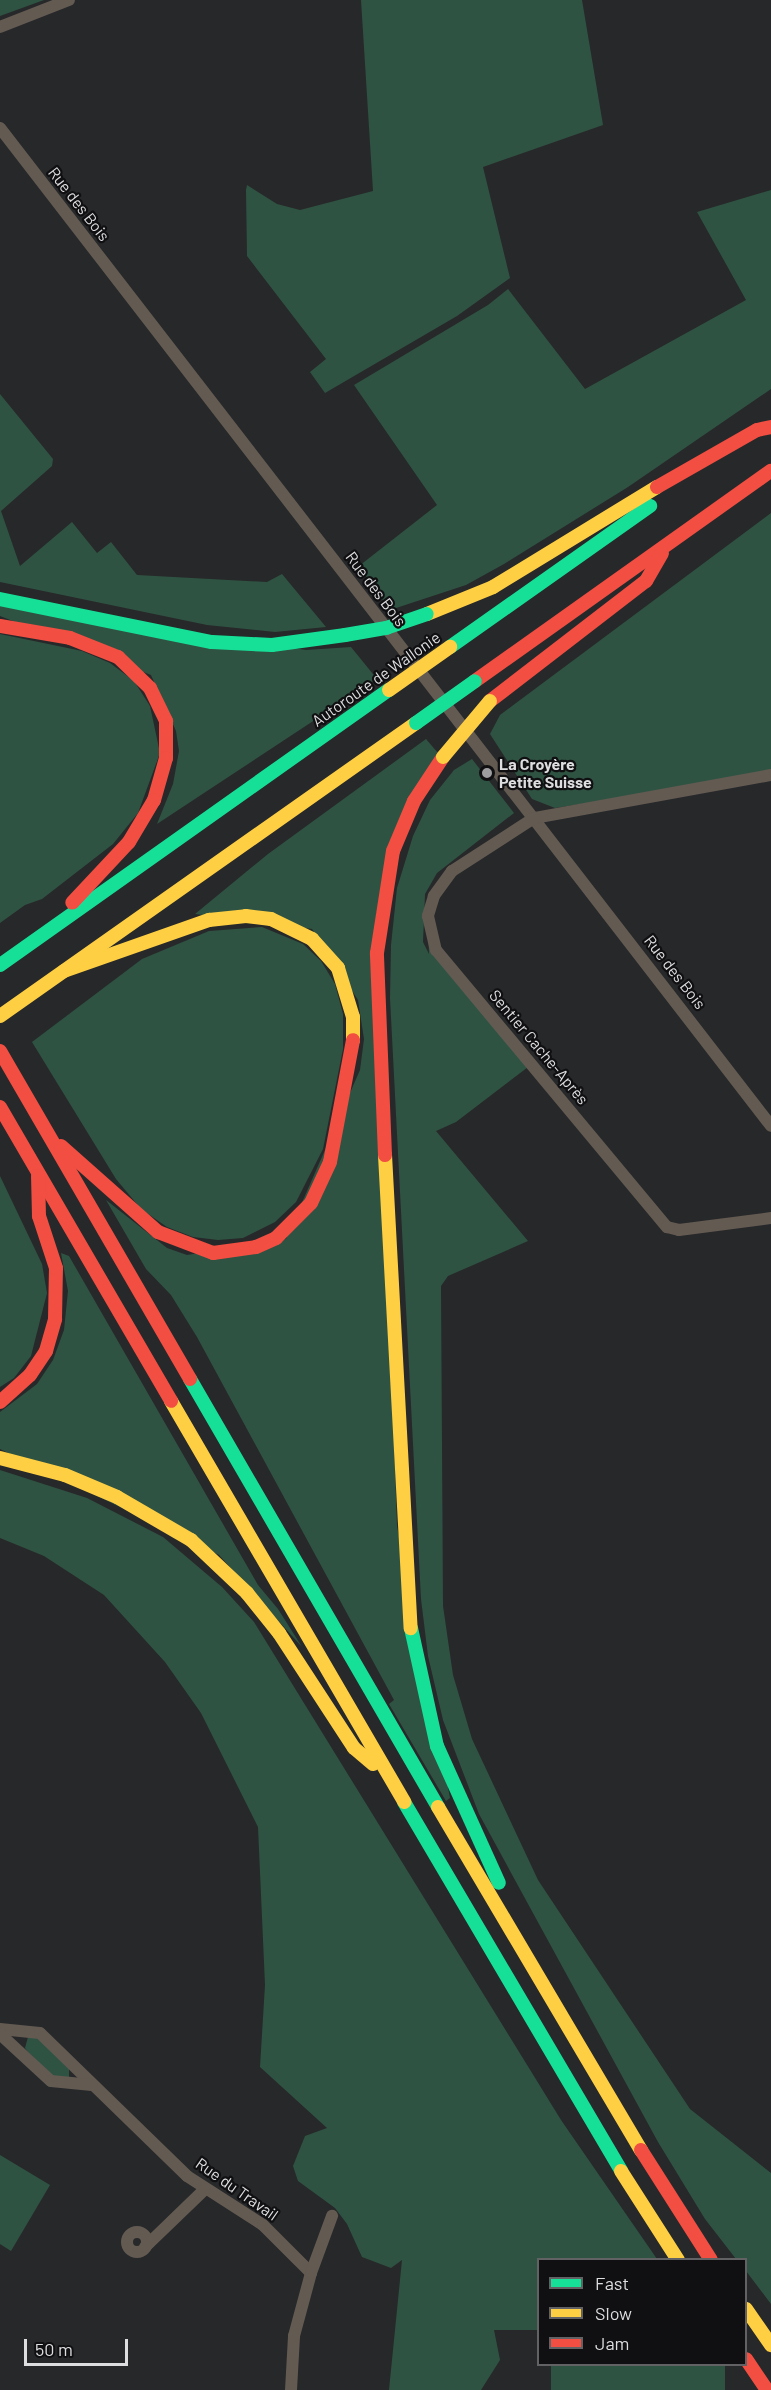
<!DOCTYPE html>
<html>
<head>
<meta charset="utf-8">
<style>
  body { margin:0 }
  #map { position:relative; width:771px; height:2390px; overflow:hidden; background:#27282a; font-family:Barlow,sans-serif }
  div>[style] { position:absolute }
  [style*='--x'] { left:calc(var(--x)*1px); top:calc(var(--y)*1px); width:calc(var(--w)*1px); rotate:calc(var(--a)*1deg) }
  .green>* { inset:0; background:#2f5342; transform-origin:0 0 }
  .street>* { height:12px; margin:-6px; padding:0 6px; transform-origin:6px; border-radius:6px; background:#635a52 }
  .street>.ring { margin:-6px; padding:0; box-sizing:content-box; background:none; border:12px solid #635a52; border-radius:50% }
  .fast>* { height:14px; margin:-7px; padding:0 7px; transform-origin:7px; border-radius:7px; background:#16e098 }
  .slow>* { height:14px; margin:-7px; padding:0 7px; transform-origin:7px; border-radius:7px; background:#ffcf43 }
  .jam>* { height:14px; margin:-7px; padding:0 7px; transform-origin:7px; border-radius:7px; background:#f24e42 }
  .fast-bridge>* { height:14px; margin:-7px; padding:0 7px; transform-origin:7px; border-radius:7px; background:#16e098 }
  .slow-bridge>* { height:14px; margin:-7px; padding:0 7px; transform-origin:7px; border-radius:7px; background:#ffcf43 }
  .dots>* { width:16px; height:16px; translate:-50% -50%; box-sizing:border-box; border:3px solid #101012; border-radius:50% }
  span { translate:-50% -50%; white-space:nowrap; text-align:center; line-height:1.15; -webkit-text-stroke:4.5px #101012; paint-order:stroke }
  .street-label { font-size:16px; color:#dedee0 }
  .poi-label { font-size:16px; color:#dedee0; font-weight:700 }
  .left { translate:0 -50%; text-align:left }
  .legend { position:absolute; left:537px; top:2258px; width:210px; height:108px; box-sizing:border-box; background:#101012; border:2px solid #626264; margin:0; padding:8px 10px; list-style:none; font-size:18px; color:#dedee0 }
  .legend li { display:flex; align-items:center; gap:12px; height:30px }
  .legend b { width:30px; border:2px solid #626264 }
  .scale { position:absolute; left:24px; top:2339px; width:104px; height:27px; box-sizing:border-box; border:3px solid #dedee0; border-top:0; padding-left:8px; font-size:18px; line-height:21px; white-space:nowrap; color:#dedee0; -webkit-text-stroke:4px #101012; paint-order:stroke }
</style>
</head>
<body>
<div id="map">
  <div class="green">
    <div style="clip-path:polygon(0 0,44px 0,0 16px)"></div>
    <div style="clip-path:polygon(361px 0,582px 0,603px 125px,483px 167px,510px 278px,457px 316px,325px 393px,310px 372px,326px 359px,247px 256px,246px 190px,247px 185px,277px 204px,300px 210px,373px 191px)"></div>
    <div style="clip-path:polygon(771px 190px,771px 389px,628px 487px,504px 564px,466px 585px,390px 610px,359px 566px,437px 505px,354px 385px,488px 305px,508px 289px,585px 389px,746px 300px,697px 212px)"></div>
    <div style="clip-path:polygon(0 394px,53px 459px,52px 466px,1px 511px,20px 566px,72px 522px,97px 553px,111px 542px,137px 575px,267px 582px,282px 574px,326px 627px,275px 632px,207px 625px,0 582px)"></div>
    <div style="clip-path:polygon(771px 513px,771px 775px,555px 808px,532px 799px,490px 734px,500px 715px)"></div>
    <div style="clip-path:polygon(0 604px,306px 650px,351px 647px,377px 679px,157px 824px,173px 784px,179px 751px,176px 731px,151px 675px,0 616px)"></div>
    <div style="clip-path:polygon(0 634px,82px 651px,110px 663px,134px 681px,150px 706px,160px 753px,138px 813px,113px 844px,42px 899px,25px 905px,0 923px)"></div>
    <div style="clip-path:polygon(426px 739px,438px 753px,376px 914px,397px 1526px,450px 1798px,446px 1801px,389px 1704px,394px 1700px,197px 1337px,171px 1295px,146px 1269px,106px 1200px,167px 1248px,187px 1255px,286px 1239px,360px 1070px,364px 1039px,358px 1000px,312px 929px,195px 914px,268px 854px)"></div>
    <div style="clip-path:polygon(472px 759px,514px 813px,437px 873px,425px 894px,423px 942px,429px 954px,428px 927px,431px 938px,532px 1064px,456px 1122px,436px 1131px,528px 1241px,448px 1276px,441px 1286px,443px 1606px,453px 1675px,472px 1739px,538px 1880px,690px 2109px,771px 2173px,771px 2304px,746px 2271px,746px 2260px,736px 2259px,705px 2219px,658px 2142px,479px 1814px,443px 1720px,428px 1656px,421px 1599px,390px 998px,391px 945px,397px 888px,413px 836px,430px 800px,454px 770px)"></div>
    <div style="clip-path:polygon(262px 927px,303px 944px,321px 961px,335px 984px,343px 1014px,343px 1049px,323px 1149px,296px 1202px,275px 1222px,243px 1238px,218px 1240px,193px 1237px,167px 1227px,141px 1209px,116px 1179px,32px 1042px,142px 959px,209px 931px)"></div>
    <div style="clip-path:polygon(0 1176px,42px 1264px,47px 1293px,31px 1356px,14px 1378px,0 1387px)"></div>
    <div style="clip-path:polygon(61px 1253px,69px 1256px,258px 1585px,278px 1609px,302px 1647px,219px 1555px,0 1449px,0 1412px,37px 1384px,53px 1360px,64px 1330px,68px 1291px)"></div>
    <div style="clip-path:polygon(0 1470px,87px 1498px,163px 1537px,222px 1587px,254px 1622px,561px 2120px,657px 2259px,538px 2260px,538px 2330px,494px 2330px,500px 2360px,481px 2390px,389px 2390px,402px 2260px,391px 2268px,362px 2257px,347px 2224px,335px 2208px,298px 2181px,293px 2166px,305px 2136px,327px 2128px,260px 2067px,265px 1985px,258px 1827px,201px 1713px,165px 1662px,104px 1595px,44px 1556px,0 1538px)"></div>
    <div style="clip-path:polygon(28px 2037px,38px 2038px,69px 2069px,69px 2077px,54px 2077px,28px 2052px,25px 2048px)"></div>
    <div style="clip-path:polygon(0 2155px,50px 2185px,11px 2251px,0 2244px)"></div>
    <div style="left:551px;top:2365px;width:174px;height:25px"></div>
  </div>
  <div class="street">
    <div style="--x:0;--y:27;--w:74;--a:-21.4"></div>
    <div style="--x:0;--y:128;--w:1261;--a:52.31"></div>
    <div style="--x:771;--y:775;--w:241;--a:169.7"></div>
    <div style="--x:534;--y:818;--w:98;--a:147.1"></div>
    <div style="--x:452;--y:871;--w:31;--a:126"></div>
    <div style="--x:434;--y:896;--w:21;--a:107"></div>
    <div style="--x:428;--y:916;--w:35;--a:77"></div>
    <div style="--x:436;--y:950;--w:361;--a:50.2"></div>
    <div style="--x:667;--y:1227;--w:12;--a:14"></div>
    <div style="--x:679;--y:1230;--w:93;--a:-7.4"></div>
    <div style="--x:0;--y:2029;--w:40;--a:5.7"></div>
    <div style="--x:40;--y:2033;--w:205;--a:44.2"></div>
    <div style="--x:187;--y:2176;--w:90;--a:32.8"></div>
    <div style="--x:263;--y:2225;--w:68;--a:45"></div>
    <div style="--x:0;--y:2034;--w:69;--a:42.7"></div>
    <div style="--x:51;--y:2081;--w:41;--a:5.6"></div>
    <div class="ring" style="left:127px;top:2232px;width:8px;height:8px"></div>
    <div style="--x:145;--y:2247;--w:83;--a:-44"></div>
    <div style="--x:291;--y:2390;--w:54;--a:-86.8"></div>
    <div style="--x:294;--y:2336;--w:65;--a:-74.9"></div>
    <div style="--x:311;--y:2273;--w:61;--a:-69.8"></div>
  </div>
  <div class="fast">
    <div style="--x:0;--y:599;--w:216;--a:11.5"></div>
    <div style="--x:212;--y:642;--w:60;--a:2.9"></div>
    <div style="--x:272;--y:645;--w:74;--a:-7.8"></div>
    <div style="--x:450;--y:647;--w:245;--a:-35.2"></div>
    <div style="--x:0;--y:965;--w:476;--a:-35.3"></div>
    <div style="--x:190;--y:1379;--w:495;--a:59.9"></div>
    <div style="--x:411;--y:1628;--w:121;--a:77.6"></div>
    <div style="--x:437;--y:1746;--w:150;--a:65.7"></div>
    <div style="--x:404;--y:1802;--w:428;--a:59.5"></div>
  </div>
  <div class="slow">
    <div style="--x:427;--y:614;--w:71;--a:-22.2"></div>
    <div style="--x:493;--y:587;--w:192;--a:-31.4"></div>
    <div style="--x:64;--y:971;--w:154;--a:-19.4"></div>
    <div style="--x:209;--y:920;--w:37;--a:-6"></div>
    <div style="--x:246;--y:916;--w:25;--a:7"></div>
    <div style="--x:271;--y:919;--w:46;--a:26"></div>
    <div style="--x:312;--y:939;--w:39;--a:48"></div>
    <div style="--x:338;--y:968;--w:51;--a:73"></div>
    <div style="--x:353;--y:1017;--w:23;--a:90"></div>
    <div style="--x:0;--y:1016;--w:509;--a:-35.16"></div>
    <div style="--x:385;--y:1155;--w:474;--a:86.9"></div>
    <div style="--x:171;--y:1401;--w:464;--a:59.8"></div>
    <div style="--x:0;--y:1458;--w:67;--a:14.7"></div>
    <div style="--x:65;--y:1475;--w:56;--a:22.9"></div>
    <div style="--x:117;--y:1497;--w:86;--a:30.2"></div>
    <div style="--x:191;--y:1540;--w:77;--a:43.4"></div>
    <div style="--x:247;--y:1593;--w:51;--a:51.3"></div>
    <div style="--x:279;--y:1633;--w:137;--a:56.9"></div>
    <div style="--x:354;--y:1748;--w:25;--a:40"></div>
    <div style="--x:438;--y:1807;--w:399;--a:59.4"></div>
    <div style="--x:621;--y:2171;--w:106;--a:57.4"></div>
    <div style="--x:746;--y:2309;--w:44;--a:55.2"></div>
  </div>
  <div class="jam">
    <div style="--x:657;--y:487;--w:115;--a:-29.7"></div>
    <div style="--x:757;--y:430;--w:14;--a:-12"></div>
    <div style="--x:0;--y:626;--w:71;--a:9.7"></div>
    <div style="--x:70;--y:638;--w:52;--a:21.6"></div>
    <div style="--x:118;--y:657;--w:45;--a:44.1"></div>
    <div style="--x:150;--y:688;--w:37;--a:64"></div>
    <div style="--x:166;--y:721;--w:37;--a:90"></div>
    <div style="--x:166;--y:758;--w:44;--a:105.9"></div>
    <div style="--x:154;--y:800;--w:49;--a:120.8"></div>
    <div style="--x:129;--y:842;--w:83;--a:133.1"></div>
    <div style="--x:475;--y:681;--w:363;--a:-35.4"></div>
    <div style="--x:490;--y:701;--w:197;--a:-37.6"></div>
    <div style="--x:646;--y:581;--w:32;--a:-60"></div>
    <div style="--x:0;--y:1051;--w:379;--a:59.9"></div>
    <div style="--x:0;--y:1107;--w:340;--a:59.8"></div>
    <div style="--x:61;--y:1146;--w:130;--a:41.6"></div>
    <div style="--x:158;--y:1232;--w:59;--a:20.9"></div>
    <div style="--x:213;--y:1253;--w:43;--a:-7.9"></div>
    <div style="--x:256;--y:1247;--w:22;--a:-24"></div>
    <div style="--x:276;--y:1238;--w:49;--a:-45"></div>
    <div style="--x:311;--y:1203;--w:45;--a:-65.1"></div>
    <div style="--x:330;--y:1162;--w:124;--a:-79.3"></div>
    <div style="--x:385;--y:1155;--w:202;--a:-92.3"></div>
    <div style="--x:377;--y:953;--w:103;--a:-81.1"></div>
    <div style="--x:393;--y:851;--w:54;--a:-67.2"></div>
    <div style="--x:414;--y:801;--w:53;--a:-56.6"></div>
    <div style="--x:0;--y:1402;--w:40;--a:-42"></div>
    <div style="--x:30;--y:1375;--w:29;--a:-56"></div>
    <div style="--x:46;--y:1351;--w:33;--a:-74"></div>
    <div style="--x:55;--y:1319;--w:51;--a:-88.9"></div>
    <div style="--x:56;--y:1268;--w:55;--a:-108.1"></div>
    <div style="--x:39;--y:1216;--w:40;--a:-91.4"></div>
    <div style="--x:641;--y:2150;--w:130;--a:57.5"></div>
    <div style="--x:746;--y:2359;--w:37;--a:56"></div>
  </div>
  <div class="fast-bridge">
    <div style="--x:345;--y:635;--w:42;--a:-9.7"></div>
    <div style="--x:386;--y:628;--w:43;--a:-18.9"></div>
    <div style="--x:416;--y:723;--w:72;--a:-35.4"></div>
  </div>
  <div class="slow-bridge">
    <div style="--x:389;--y:690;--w:75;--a:-35.2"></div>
    <div style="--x:443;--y:757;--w:73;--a:-50"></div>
  </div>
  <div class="dots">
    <div style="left:487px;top:773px;background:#9e9ea0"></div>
  </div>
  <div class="street-label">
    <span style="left:79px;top:204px;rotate:52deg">Rue des Bois</span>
    <span style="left:376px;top:589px;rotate:53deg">Rue des Bois</span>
    <span style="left:376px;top:679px;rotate:-35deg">Autoroute de Wallonie</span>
    <span style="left:675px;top:972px;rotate:52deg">Rue des Bois</span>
    <span style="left:539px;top:1047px;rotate:50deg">Sentier Cache-Après</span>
    <span style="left:237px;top:2189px;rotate:35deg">Rue du Travail</span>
  </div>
  <div class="poi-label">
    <span class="left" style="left:499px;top:773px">La Croyère<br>Petite Suisse</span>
  </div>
  <ul class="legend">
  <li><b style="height:8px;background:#16e098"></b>Fast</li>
  <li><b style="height:8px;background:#ffcf43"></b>Slow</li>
  <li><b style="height:8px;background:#f24e42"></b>Jam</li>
  </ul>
  <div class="scale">50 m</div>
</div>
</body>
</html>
